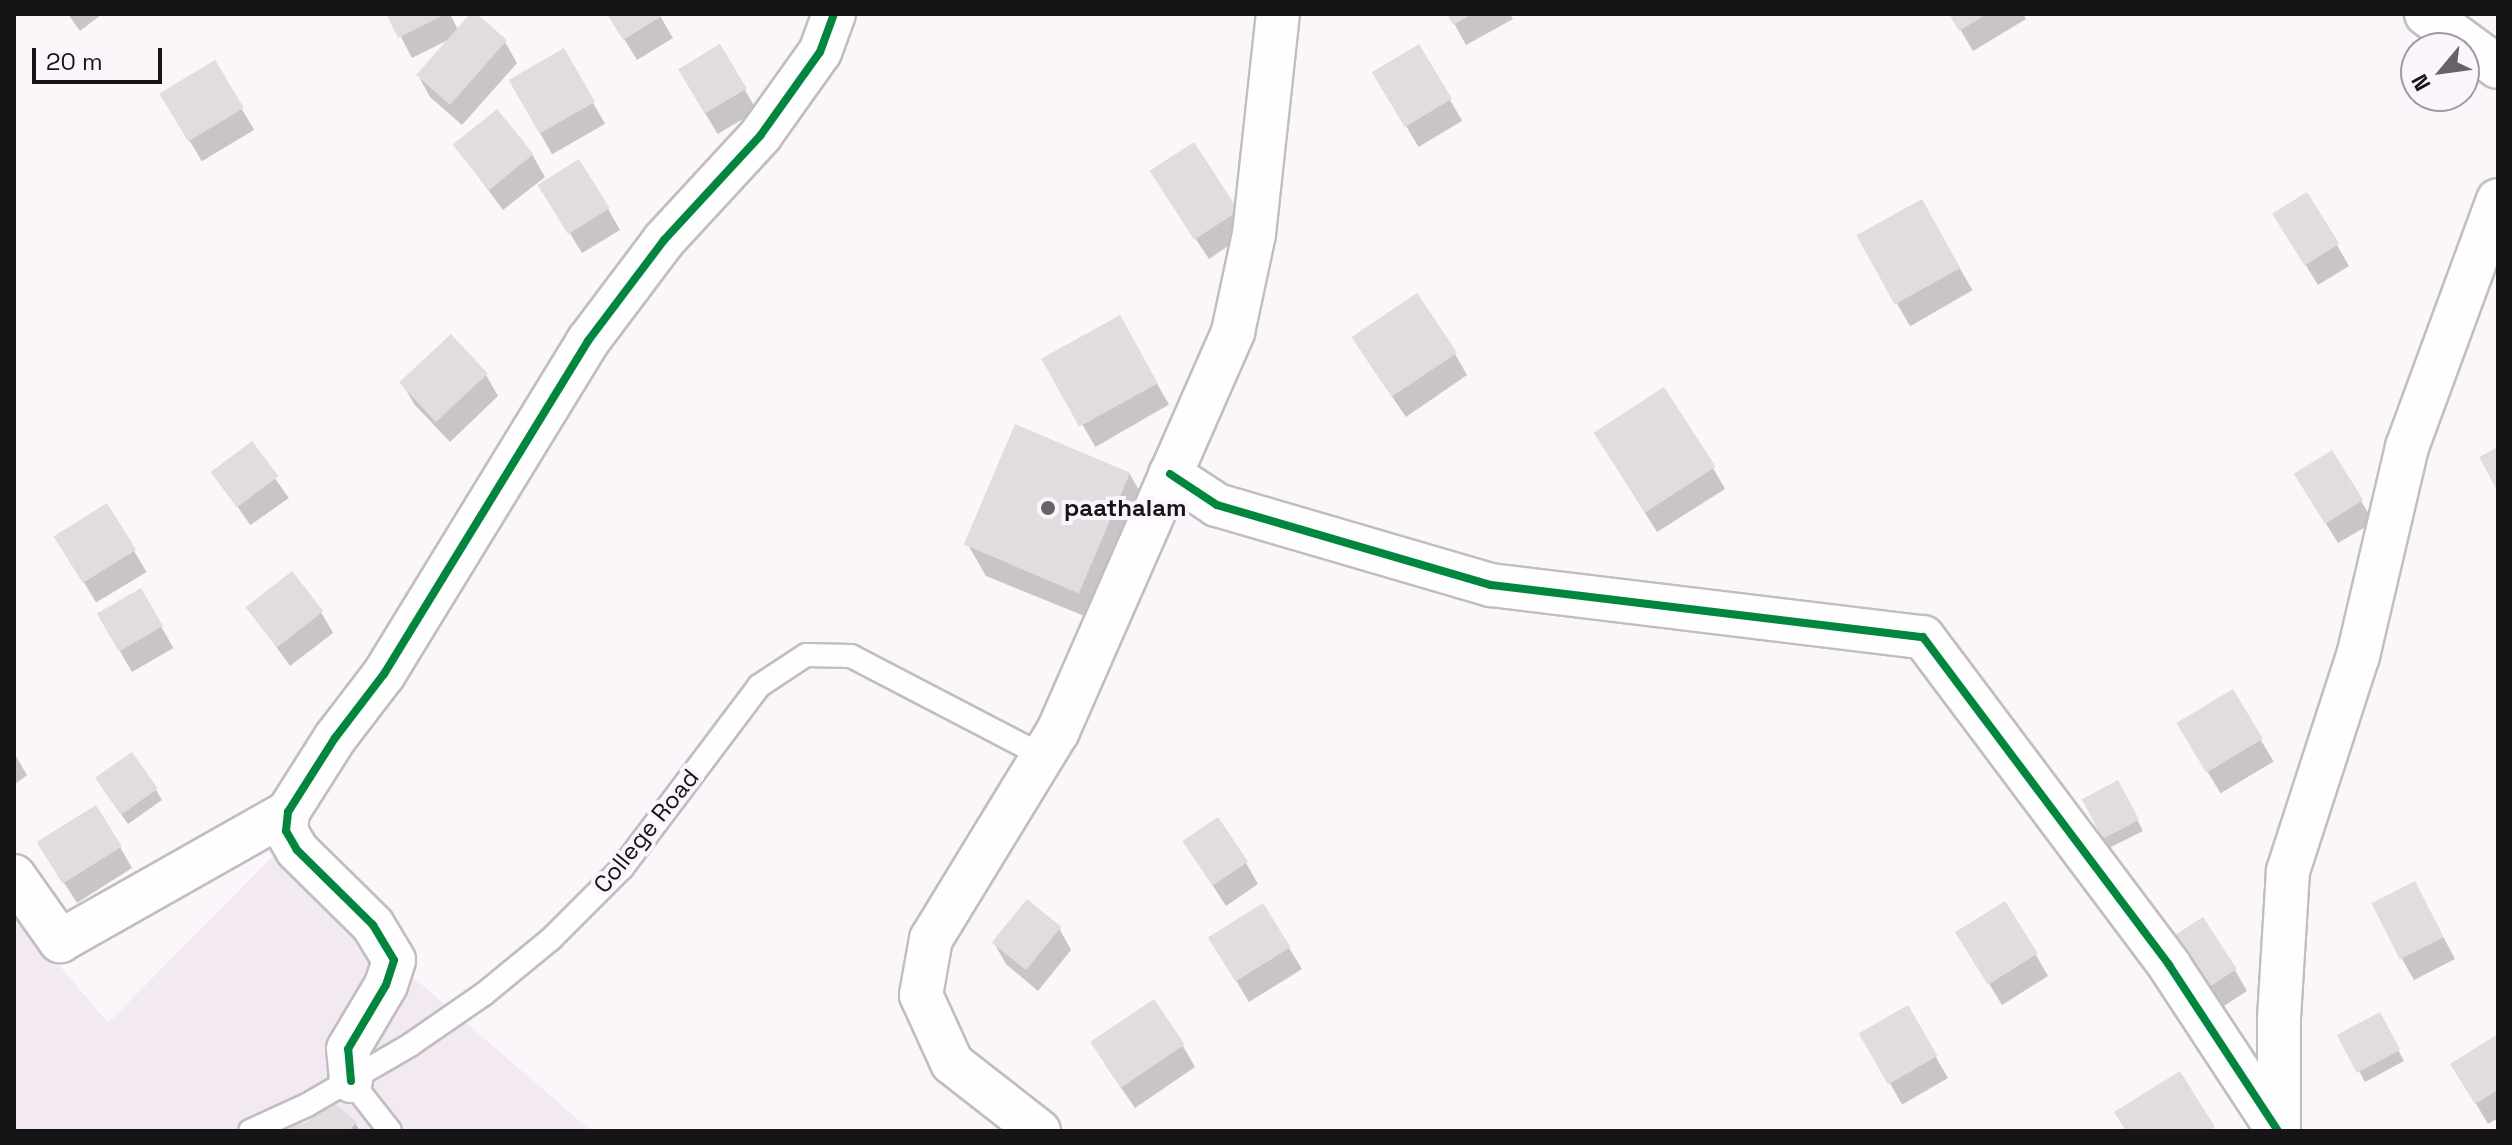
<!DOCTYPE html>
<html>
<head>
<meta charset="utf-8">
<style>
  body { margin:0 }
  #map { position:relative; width:2512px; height:1145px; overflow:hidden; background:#faf6fa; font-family:"Space Grotesk",sans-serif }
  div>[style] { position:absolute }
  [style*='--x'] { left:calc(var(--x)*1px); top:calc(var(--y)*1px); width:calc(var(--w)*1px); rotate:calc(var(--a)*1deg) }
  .built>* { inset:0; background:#f2e9f2 }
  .shadow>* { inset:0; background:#0003; transform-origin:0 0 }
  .building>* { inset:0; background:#e1ddde; transform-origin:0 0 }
  .roads { filter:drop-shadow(2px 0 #c1bdc1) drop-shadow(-2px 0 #c1bdc1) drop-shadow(0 2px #c1bdc1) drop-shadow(0 -2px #c1bdc1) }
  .service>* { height:22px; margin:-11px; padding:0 11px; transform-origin:11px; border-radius:11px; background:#fefefe }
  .minor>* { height:42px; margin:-21px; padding:0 21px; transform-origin:21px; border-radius:21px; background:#fefefe }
  .cycleway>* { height:8px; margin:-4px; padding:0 4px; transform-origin:4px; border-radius:4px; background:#00873e }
  .dots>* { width:22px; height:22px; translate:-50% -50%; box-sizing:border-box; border:4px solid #fcf4fc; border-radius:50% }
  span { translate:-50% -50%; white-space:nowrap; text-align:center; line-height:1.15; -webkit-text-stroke:8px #fcf4fc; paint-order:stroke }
  .poi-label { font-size:24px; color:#161417; font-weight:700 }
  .left { translate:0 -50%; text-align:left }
  .street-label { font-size:24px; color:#161417 }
  .frame { position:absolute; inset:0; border:16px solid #161417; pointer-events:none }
  .north { position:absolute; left:2400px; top:32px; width:80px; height:80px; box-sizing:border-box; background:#fcf4fc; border:2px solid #a09aa0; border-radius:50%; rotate:241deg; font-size:22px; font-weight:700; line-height:32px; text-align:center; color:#161417 }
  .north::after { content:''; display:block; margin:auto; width:28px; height:36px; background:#666366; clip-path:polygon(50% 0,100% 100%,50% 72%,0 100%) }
  .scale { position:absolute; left:32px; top:48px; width:130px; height:36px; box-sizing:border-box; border:4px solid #161417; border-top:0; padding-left:10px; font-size:24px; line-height:28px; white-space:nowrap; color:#161417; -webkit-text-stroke:6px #fcf4fc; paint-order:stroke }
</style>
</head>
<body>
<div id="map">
  <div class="built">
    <div style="clip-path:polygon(273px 856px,591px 1131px,14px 1131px,14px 912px,108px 1023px)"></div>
  </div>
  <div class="shadow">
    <div style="clip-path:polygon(68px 14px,102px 14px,80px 31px)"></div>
    <div style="clip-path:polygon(389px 14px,450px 14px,458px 30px,474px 14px,505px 42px,517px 63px,462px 125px,430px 97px,418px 75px,450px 39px,412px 58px)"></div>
    <div style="clip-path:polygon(609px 14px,659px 14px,673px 38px,637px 60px)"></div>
    <div style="clip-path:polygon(1449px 14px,1510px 14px,1513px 19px,1466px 45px)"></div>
    <div style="clip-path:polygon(1951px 14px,2023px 14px,2026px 19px,1973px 51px)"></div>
    <div style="left:719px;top:47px;width:74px;height:46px;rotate:59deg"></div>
    <div style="left:1418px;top:47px;width:86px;height:51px;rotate:59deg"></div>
    <div style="left:563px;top:51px;width:84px;height:61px;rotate:60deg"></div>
    <div style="left:214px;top:63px;width:78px;height:61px;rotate:59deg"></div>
    <div style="clip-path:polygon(497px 112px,533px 156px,545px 177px,503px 210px,455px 145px)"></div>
    <div style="clip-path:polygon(1193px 145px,1249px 232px,1209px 259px,1165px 193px)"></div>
    <div style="left:1921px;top:201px;width:103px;height:72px;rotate:60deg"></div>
    <div style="clip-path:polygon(553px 206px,608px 209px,620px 230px,582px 253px)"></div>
    <div style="clip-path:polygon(2287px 235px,2337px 245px,2349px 266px,2318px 285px)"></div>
    <div style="left:1119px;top:318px;width:100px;height:85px;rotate:60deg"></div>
    <div style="clip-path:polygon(1455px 354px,1467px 375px,1406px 417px,1367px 360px)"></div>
    <div style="clip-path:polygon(486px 375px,498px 396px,450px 442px,414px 404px,402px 383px)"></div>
    <div style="left:251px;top:444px;width:66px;height:47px;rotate:55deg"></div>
    <div style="clip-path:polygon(1608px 454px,1713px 468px,1725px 489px,1657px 532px)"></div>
    <div style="clip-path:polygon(1129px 473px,1147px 504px,1099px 622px,986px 576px,968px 545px)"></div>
    <div style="clip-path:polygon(2308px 495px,2361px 501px,2374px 522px,2338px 543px)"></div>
    <div style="left:107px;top:506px;width:77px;height:59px;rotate:59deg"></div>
    <div style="left:140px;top:590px;width:67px;height:48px;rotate:60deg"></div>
    <div style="clip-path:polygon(248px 607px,321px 612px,333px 633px,290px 666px)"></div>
    <div style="left:2232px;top:692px;width:81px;height:62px;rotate:59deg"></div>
    <div style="clip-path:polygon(14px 753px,27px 775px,14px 785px)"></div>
    <div style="clip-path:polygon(103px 789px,156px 790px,162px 800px,128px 824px)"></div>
    <div style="clip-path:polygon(2123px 792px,2143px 831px,2109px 848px,2083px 799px)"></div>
    <div style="clip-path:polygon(1184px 841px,1246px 863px,1258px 884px,1226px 906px)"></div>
    <div style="clip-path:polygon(120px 847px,132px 868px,77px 903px,52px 864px)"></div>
    <div style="clip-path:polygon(2426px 904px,2455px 959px,2414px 980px,2402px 959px)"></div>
    <div style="clip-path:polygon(1263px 906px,1302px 969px,1249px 1002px,1223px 959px)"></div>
    <div style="clip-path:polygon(1059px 928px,1071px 950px,1038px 991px,1006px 964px,994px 943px)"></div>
    <div style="clip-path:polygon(1971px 954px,2036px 955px,2048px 976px,2002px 1005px)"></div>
    <div style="clip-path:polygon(2181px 963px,2235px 970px,2247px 991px,2213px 1013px)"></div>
    <div style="left:1907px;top:1007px;width:82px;height:53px;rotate:60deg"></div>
    <div style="clip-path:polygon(2385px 1025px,2404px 1061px,2365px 1082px,2340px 1036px)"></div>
    <div style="clip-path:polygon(2498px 1037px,2498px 1118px,2488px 1124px,2465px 1085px)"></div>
    <div style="clip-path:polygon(1183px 1046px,1195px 1067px,1135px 1108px,1104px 1063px)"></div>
    <div style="clip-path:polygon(355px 1123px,360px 1131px,288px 1131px)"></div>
  </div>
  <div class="building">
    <div style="clip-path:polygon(386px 14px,446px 14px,398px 38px)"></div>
    <div style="clip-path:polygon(470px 14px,477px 14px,507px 40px,450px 105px,416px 75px)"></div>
    <div style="clip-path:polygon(607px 14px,661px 14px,662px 16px,623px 40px)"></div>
    <div style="clip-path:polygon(1447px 14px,1472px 14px,1453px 25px)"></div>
    <div style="clip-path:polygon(1949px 14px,1987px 14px,1959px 31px)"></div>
    <div style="left:720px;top:44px;width:52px;height:49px;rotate:59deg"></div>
    <div style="left:1419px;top:44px;width:64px;height:55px;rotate:59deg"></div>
    <div style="left:564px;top:48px;width:62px;height:64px;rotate:60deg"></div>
    <div style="left:215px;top:60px;width:56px;height:65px;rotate:59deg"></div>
    <div style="left:497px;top:109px;width:58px;height:57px;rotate:51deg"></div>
    <div style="left:1194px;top:142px;width:82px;height:53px;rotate:57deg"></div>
    <div style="left:579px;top:159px;width:58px;height:49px;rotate:58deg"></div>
    <div style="left:2307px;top:192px;width:61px;height:41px;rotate:58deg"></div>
    <div style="left:1922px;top:199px;width:79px;height:75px;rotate:61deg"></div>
    <div style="left:1417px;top:293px;width:72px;height:79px;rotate:56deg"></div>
    <div style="left:1120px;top:315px;width:78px;height:90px;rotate:61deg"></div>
    <div style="left:451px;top:334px;width:54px;height:71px;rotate:47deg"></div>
    <div style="left:1664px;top:387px;width:95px;height:84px;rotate:57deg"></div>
    <div style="left:1015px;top:424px;width:125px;height:131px;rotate:23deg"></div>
    <div style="left:252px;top:441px;width:44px;height:52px;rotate:53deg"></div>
    <div style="clip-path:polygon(2498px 447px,2498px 492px,2479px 457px)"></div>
    <div style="left:2332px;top:450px;width:59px;height:45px;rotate:58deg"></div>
    <div style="left:107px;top:503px;width:55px;height:63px;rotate:58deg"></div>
    <div style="left:292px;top:571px;width:51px;height:59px;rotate:52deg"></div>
    <div style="left:141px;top:588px;width:44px;height:51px;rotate:60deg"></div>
    <div style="left:2233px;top:689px;width:58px;height:66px;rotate:59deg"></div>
    <div style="left:132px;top:752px;width:45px;height:45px;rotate:55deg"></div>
    <div style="left:2118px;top:780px;width:45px;height:41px;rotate:62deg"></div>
    <div style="left:96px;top:805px;width:49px;height:70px;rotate:58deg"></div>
    <div style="left:1218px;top:817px;width:54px;height:43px;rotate:56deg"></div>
    <div style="left:2415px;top:881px;width:63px;height:49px;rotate:63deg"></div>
    <div style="left:1027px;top:899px;width:44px;height:56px;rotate:39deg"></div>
    <div style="left:2005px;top:901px;width:62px;height:59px;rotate:58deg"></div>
    <div style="left:1263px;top:903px;width:52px;height:65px;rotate:58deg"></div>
    <div style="left:2203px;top:917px;width:62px;height:45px;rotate:57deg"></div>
    <div style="left:1154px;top:999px;width:55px;height:77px;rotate:56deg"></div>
    <div style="left:1908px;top:1005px;width:59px;height:57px;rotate:60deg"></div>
    <div style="left:2380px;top:1012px;width:43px;height:49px;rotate:62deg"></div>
    <div style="clip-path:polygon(2498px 1034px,2498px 1090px,2475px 1104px,2450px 1064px)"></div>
    <div style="clip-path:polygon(2180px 1071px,2215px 1127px,2208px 1131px,2126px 1131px,2114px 1112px)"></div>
    <div style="clip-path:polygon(333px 1102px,357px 1122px,349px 1131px,285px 1131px,292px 1123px,305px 1123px)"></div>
  </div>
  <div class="roads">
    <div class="service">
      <div style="--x:351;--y:1081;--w:63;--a:52"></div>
      <div style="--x:250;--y:1131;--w:63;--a:-24.5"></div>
      <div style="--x:307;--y:1105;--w:119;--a:-30.2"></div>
      <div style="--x:410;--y:1045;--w:90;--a:-34.6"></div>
      <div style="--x:484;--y:994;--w:87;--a:-39.4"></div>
      <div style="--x:551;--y:939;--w:100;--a:-45"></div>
      <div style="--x:622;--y:868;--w:228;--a:-53"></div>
      <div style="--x:759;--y:686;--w:56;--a:-33.4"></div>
      <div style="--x:806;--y:655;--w:45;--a:1.3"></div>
      <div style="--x:851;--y:656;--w:216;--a:27.5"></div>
    </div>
    <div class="minor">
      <div style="--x:2426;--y:14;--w:89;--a:36.4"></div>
      <div style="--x:1170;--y:474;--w:56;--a:33.4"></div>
      <div style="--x:1217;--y:505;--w:285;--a:16.3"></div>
      <div style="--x:1491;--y:585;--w:435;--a:6.9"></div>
      <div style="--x:1923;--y:637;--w:410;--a:53.1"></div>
      <div style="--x:2169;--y:965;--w:199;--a:56.7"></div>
      <div style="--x:14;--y:876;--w:80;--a:54.7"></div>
      <div style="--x:60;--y:941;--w:262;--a:-29.5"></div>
      <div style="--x:351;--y:1081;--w:32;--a:-95"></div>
      <div style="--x:348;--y:1049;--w:74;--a:-59.3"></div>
      <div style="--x:386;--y:985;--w:26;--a:-72"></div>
      <div style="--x:394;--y:960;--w:41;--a:-121"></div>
      <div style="--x:373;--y:925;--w:107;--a:-135.4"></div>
      <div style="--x:297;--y:850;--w:22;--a:-120"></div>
      <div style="--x:286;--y:831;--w:19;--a:-84"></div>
      <div style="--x:288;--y:812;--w:88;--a:-57.6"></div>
      <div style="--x:335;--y:738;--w:81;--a:-52.6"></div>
      <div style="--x:384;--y:674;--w:391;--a:-58.5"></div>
      <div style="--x:588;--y:341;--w:126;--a:-53"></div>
      <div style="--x:664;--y:240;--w:142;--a:-47.3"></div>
      <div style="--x:760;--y:136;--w:103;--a:-54.5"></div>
      <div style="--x:820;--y:52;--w:40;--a:-69.8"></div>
      <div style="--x:1039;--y:1131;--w:110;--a:-142"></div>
      <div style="--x:952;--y:1063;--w:75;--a:-114.5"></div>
      <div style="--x:921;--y:995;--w:57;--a:-79.9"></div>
      <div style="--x:931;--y:939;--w:244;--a:-58.6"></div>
      <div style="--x:1058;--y:731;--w:436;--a:-66.3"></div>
      <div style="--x:1233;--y:332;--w:100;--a:-77.9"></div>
      <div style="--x:1254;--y:234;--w:221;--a:-83.8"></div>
      <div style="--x:2279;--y:1131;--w:113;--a:-90"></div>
      <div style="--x:2279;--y:1018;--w:147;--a:-86.5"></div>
      <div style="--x:2288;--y:871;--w:226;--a:-72"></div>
      <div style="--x:2358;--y:656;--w:215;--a:-76.8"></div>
      <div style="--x:2407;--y:447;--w:263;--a:-69.8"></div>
    </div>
  </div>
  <div class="cycleway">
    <div style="--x:1170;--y:474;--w:56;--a:33.4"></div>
    <div style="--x:1217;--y:505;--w:285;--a:16.3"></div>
    <div style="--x:1491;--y:585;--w:435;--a:6.9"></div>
    <div style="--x:1923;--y:637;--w:410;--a:53.1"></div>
    <div style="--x:2169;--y:965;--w:199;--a:56.7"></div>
    <div style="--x:351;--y:1081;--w:32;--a:-95"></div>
    <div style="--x:348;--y:1049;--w:74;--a:-59.3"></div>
    <div style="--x:386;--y:985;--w:26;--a:-72"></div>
    <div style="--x:394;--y:960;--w:41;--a:-121"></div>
    <div style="--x:373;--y:925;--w:107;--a:-135.4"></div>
    <div style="--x:297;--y:850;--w:22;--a:-120"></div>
    <div style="--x:286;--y:831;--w:19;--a:-84"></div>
    <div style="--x:288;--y:812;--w:88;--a:-57.6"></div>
    <div style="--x:335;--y:738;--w:81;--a:-52.6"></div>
    <div style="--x:384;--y:674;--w:391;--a:-58.5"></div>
    <div style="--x:588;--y:341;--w:126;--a:-53"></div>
    <div style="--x:664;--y:240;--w:142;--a:-47.3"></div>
    <div style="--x:760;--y:136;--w:103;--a:-54.5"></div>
    <div style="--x:820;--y:52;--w:40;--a:-69.8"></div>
  </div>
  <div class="dots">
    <div style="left:1048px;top:508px;background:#666366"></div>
  </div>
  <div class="poi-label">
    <span class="left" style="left:1064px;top:508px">paathalam</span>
  </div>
  <div class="street-label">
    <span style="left:646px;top:831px;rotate:-51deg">College Road</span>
  </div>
  <div class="frame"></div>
  <div class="north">N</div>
  <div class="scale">20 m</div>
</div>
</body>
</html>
